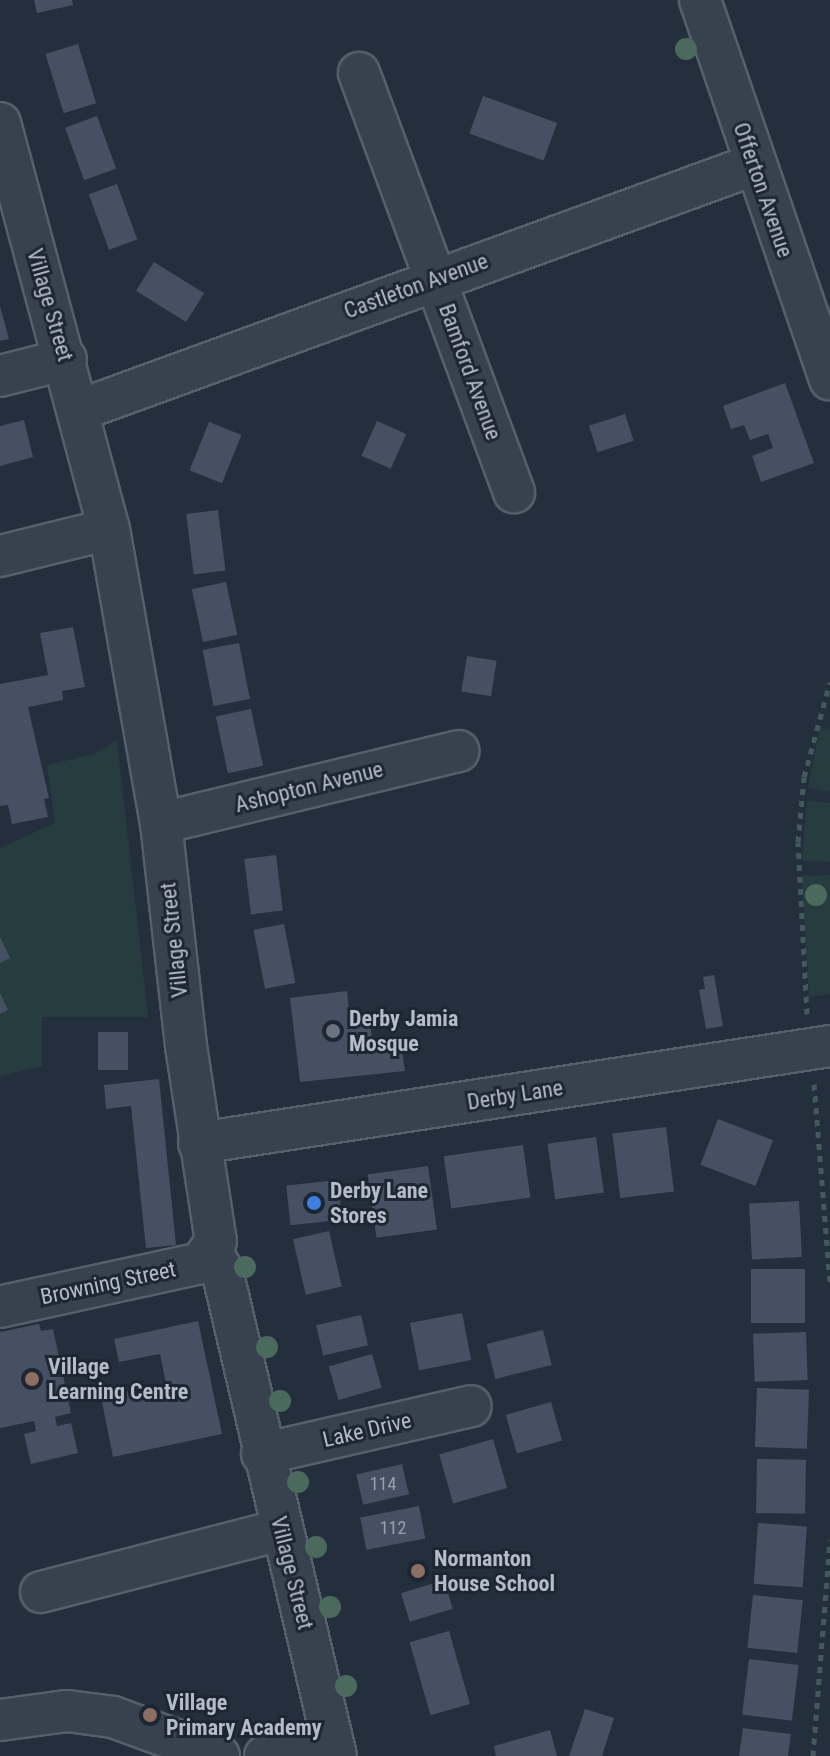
<!DOCTYPE html>
<html>
<head>
<meta charset="utf-8">
<style>
  body { margin:0 }
  #map { position:relative; width:830px; height:1756px; overflow:hidden; background:#242f3e; font-family:"Roboto Condensed",sans-serif }
  div>[style] { position:absolute }
  [style*='--x'] { left:calc(var(--x)*1px); top:calc(var(--y)*1px); width:calc(var(--w)*1px); rotate:calc(var(--a)*1deg) }
  .green>* { inset:0; background:#263c3f }
  .building>* { inset:0; background:#455162; transform-origin:0 0 }
  .path>* { height:5px; margin-top:-2.5px; transform-origin:0; background:repeating-linear-gradient(90deg,#44595c 0 6px,transparent 0 12px) }
  .roads { filter:drop-shadow(2px 0 #565f6c) drop-shadow(-2px 0 #565f6c) drop-shadow(0 2px #565f6c) drop-shadow(0 -2px #565f6c) }
  .minor>* { height:40px; margin:-20px; padding:0 20px; transform-origin:20px; border-radius:20px; background:#38414e }
  .trees>* { width:22px; height:22px; margin:-11px; border-radius:50%; background:#4b6a5d }
  .dots>* { width:22px; height:22px; translate:-50% -50%; box-sizing:border-box; border:4px solid #1d2633; border-radius:50% }
  span { translate:-50% -50%; white-space:nowrap; text-align:center; line-height:1.15; -webkit-text-stroke:6px #1d2633; paint-order:stroke }
  .number-label { font-size:18px; color:#98a1af }
  .number-label span { -webkit-text-stroke-width:0 }
  .street-label { font-size:22px; color:#b4bcc9 }
  .poi-label { font-size:22px; color:#b4bcc9; font-weight:700 }
  .left { translate:0 -50%; text-align:left }
</style>
</head>
<body>
<div id="map">
  <div class="green">
    <div style="clip-path:polygon(820px 728px,830px 730px,830px 792px,808px 788px)"></div>
    <div style="clip-path:polygon(117px 740px,148px 1017px,42px 1017px,42px 1066px,0 1076px,0 848px,55px 823px,47px 765px,95px 754px)"></div>
    <div style="clip-path:polygon(807px 800px,830px 803px,830px 862px,802px 861px)"></div>
    <div style="clip-path:polygon(830px 875px,830px 994px,809px 997px,802px 876px)"></div>
  </div>
  <div class="building">
    <div style="clip-path:polygon(34px 0,72px 0,73px 5px,37px 13px)"></div>
    <div style="left:78px;top:44px;width:62px;height:34px;rotate:73deg"></div>
    <div style="left:483px;top:96px;width:79px;height:40px;rotate:20deg"></div>
    <div style="left:97px;top:116px;width:56px;height:34px;rotate:70deg"></div>
    <div style="left:117px;top:184px;width:59px;height:30px;rotate:70deg"></div>
    <div style="left:154px;top:262px;width:59px;height:34px;rotate:32deg"></div>
    <div style="clip-path:polygon(0 306px,9px 339px,0 341px)"></div>
    <div style="clip-path:polygon(785px 383px,814px 463px,761px 482px,752px 456px,773px 448px,768px 434px,750px 440px,744px 425px,731px 429px,723px 406px)"></div>
    <div style="left:625px;top:414px;width:28px;height:38px;rotate:72deg"></div>
    <div style="clip-path:polygon(24px 420px,33px 457px,0 466px,0 426px)"></div>
    <div style="left:377px;top:421px;width:32px;height:38px;rotate:24deg"></div>
    <div style="left:209px;top:422px;width:35px;height:52px;rotate:22deg"></div>
    <div style="left:218px;top:510px;width:61px;height:32px;rotate:83deg"></div>
    <div style="left:226px;top:582px;width:54px;height:35px;rotate:78deg"></div>
    <div style="clip-path:polygon(73px 627px,85px 687px,62px 691px,63px 700px,28px 707px,49px 798px,44px 799px,48px 817px,12px 824px,8px 805px,0 806px,0 684px,48px 675px,40px 633px)"></div>
    <div style="left:239px;top:643px;width:57px;height:37px;rotate:79deg"></div>
    <div style="left:467px;top:656px;width:30px;height:36px;rotate:9deg"></div>
    <div style="left:251px;top:709px;width:58px;height:36px;rotate:78deg"></div>
    <div style="left:276px;top:855px;width:56px;height:32px;rotate:83deg"></div>
    <div style="left:284px;top:924px;width:60px;height:31px;rotate:79deg"></div>
    <div style="clip-path:polygon(0 937px,10px 958px,0 963px)"></div>
    <div style="clip-path:polygon(714px 975px,723px 1026px,706px 1029px,699px 990px,705px 989px,703px 977px)"></div>
    <div style="clip-path:polygon(347px 991px,350px 1019px,369px 1016px,373px 1047px,401px 1044px,405px 1071px,300px 1082px,290px 998px)"></div>
    <div style="clip-path:polygon(0 993px,8px 1010px,0 1014px)"></div>
    <div style="left:98px;top:1032px;width:30px;height:38px"></div>
    <div style="clip-path:polygon(159px 1079px,176px 1245px,146px 1248px,131px 1106px,106px 1109px,104px 1085px)"></div>
    <div style="left:718px;top:1119px;width:59px;height:49px;rotate:21deg"></div>
    <div style="left:666px;top:1127px;width:65px;height:54px;rotate:83deg"></div>
    <div style="left:596px;top:1137px;width:56px;height:49px;rotate:82deg"></div>
    <div style="left:523px;top:1145px;width:53px;height:80px;rotate:82deg"></div>
    <div style="left:428px;top:1166px;width:64px;height:61px;rotate:82deg"></div>
    <div style="left:338px;top:1180px;width:40px;height:52px;rotate:84deg"></div>
    <div style="left:799px;top:1201px;width:56px;height:50px;rotate:87deg"></div>
    <div style="left:329px;top:1231px;width:57px;height:37px;rotate:77deg"></div>
    <div style="left:751px;top:1269px;width:54px;height:54px"></div>
    <div style="left:462px;top:1313px;width:48px;height:53px;rotate:79deg"></div>
    <div style="left:361px;top:1315px;width:31px;height:46px;rotate:77deg"></div>
    <div style="clip-path:polygon(198px 1321px,222px 1434px,113px 1457px,101px 1397px,166px 1383px,160px 1354px,119px 1362px,114px 1339px)"></div>
    <div style="clip-path:polygon(39px 1324px,41px 1331px,53px 1329px,71px 1413px,55px 1417px,57px 1426px,71px 1423px,78px 1453px,31px 1464px,24px 1434px,36px 1431px,34px 1421px,0 1428px,0 1332px)"></div>
    <div style="left:543px;top:1330px;width:36px;height:58px;rotate:76deg"></div>
    <div style="left:806px;top:1332px;width:48px;height:53px;rotate:88deg"></div>
    <div style="left:372px;top:1354px;width:35px;height:45px;rotate:74deg"></div>
    <div style="left:757px;top:1388px;width:52px;height:59px;rotate:2deg"></div>
    <div style="left:551px;top:1402px;width:40px;height:47px;rotate:74deg"></div>
    <div style="left:493px;top:1439px;width:51px;height:56px;rotate:74deg"></div>
    <div style="left:757px;top:1459px;width:49px;height:54px;rotate:1deg"></div>
    <div style="left:402px;top:1464px;width:31px;height:47px;rotate:77deg"></div>
    <div style="left:419px;top:1506px;width:33px;height:60px;rotate:79deg"></div>
    <div style="left:758px;top:1523px;width:49px;height:61px;rotate:4deg"></div>
    <div style="left:444px;top:1580px;width:30px;height:45px;rotate:73deg"></div>
    <div style="left:753px;top:1595px;width:50px;height:53px;rotate:6deg"></div>
    <div style="left:449px;top:1631px;width:76px;height:41px;rotate:74deg"></div>
    <div style="left:749px;top:1659px;width:50px;height:56px;rotate:7deg"></div>
    <div style="clip-path:polygon(585px 1709px,614px 1718px,602px 1756px,569px 1756px)"></div>
    <div style="clip-path:polygon(743px 1728px,791px 1734px,788px 1756px,739px 1756px)"></div>
    <div style="clip-path:polygon(550px 1730px,557px 1756px,496px 1756px,494px 1746px)"></div>
  </div>
  <div class="path">
    <div style="--x:807;--y:1014;--w:172;--a:-93"></div>
    <div style="--x:798;--y:842;--w:65;--a:-84.7"></div>
    <div style="--x:804;--y:777;--w:98;--a:-74.7"></div>
    <div style="--x:814;--y:1084;--w:199;--a:85.4"></div>
    <div style="--x:813;--y:1756;--w:217;--a:-85.5"></div>
  </div>
  <div class="roads">
    <div class="minor">
      <div style="--x:700;--y:0;--w:401;--a:71.1"></div>
      <div style="--x:359;--y:73;--w:447;--a:69.7"></div>
      <div style="--x:0;--y:123;--w:420;--a:75"></div>
      <div style="--x:109;--y:529;--w:299;--a:80"></div>
      <div style="--x:161;--y:823;--w:224;--a:83.6"></div>
      <div style="--x:186;--y:1046;--w:197;--a:81.3"></div>
      <div style="--x:216;--y:1241;--w:27;--a:124"></div>
      <div style="--x:201;--y:1263;--w:206;--a:167.7"></div>
      <div style="--x:0;--y:376;--w:68;--a:-14.4"></div>
      <div style="--x:80;--y:410;--w:716;--a:-20"></div>
      <div style="--x:0;--y:556;--w:112;--a:-13.9"></div>
      <div style="--x:161;--y:823;--w:306;--a:-13.6"></div>
      <div style="--x:199;--y:1143;--w:638;--a:-8.74"></div>
      <div style="--x:212;--y:1252;--w:21;--a:61"></div>
      <div style="--x:222;--y:1270;--w:499;--a:76.8"></div>
      <div style="--x:262;--y:1454;--w:214;--a:-12.9"></div>
      <div style="--x:41;--y:1592;--w:248;--a:-14.5"></div>
      <div style="--x:0;--y:1720;--w:68;--a:-7.7"></div>
      <div style="--x:67;--y:1711;--w:46;--a:7.4"></div>
      <div style="--x:113;--y:1717;--w:113;--a:20.2"></div>
      <div style="--x:265;--y:1756;--w:69;--a:-15"></div>
    </div>
  </div>
  <div class="trees">
    <div style="left:686px;top:49px"></div>
    <div style="left:816px;top:895px"></div>
    <div style="left:245px;top:1267px"></div>
    <div style="left:267px;top:1347px"></div>
    <div style="left:280px;top:1401px"></div>
    <div style="left:298px;top:1482px"></div>
    <div style="left:316px;top:1547px"></div>
    <div style="left:330px;top:1607px"></div>
    <div style="left:346px;top:1686px"></div>
  </div>
  <div class="dots">
    <div style="left:333px;top:1031px;background:#6b7280"></div>
    <div style="left:314px;top:1203px;background:#3f7fe0"></div>
    <div style="left:32px;top:1379px;background:#8d6e63"></div>
    <div style="left:418px;top:1571px;background:#8d6e63"></div>
    <div style="left:150px;top:1715px;background:#8d6e63"></div>
  </div>
  <div class="number-label">
    <span style="left:383px;top:1484px">114</span>
    <span style="left:393px;top:1528px">112</span>
  </div>
  <div class="street-label">
    <span style="left:763px;top:190px;rotate:71deg">Offerton Avenue</span>
    <span style="left:416px;top:286px;rotate:-20deg">Castleton Avenue</span>
    <span style="left:50px;top:305px;rotate:74deg">Village Street</span>
    <span style="left:470px;top:372px;rotate:70deg">Bamford Avenue</span>
    <span style="left:309px;top:787px;rotate:-14deg">Ashopton Avenue</span>
    <span style="left:174px;top:940px;rotate:-96deg">Village Street</span>
    <span style="left:515px;top:1095px;rotate:-9deg">Derby Lane</span>
    <span style="left:108px;top:1283px;rotate:-12deg">Browning Street</span>
    <span style="left:367px;top:1430px;rotate:-13deg">Lake Drive</span>
    <span style="left:292px;top:1573px;rotate:76deg">Village Street</span>
  </div>
  <div class="poi-label">
    <span class="left" style="left:349px;top:1031px">Derby Jamia<br>Mosque</span>
    <span class="left" style="left:330px;top:1203px">Derby Lane<br>Stores</span>
    <span class="left" style="left:48px;top:1379px">Village<br>Learning Centre</span>
    <span class="left" style="left:434px;top:1571px">Normanton<br>House School</span>
    <span class="left" style="left:166px;top:1715px">Village<br>Primary Academy</span>
  </div>
</div>
</body>
</html>
